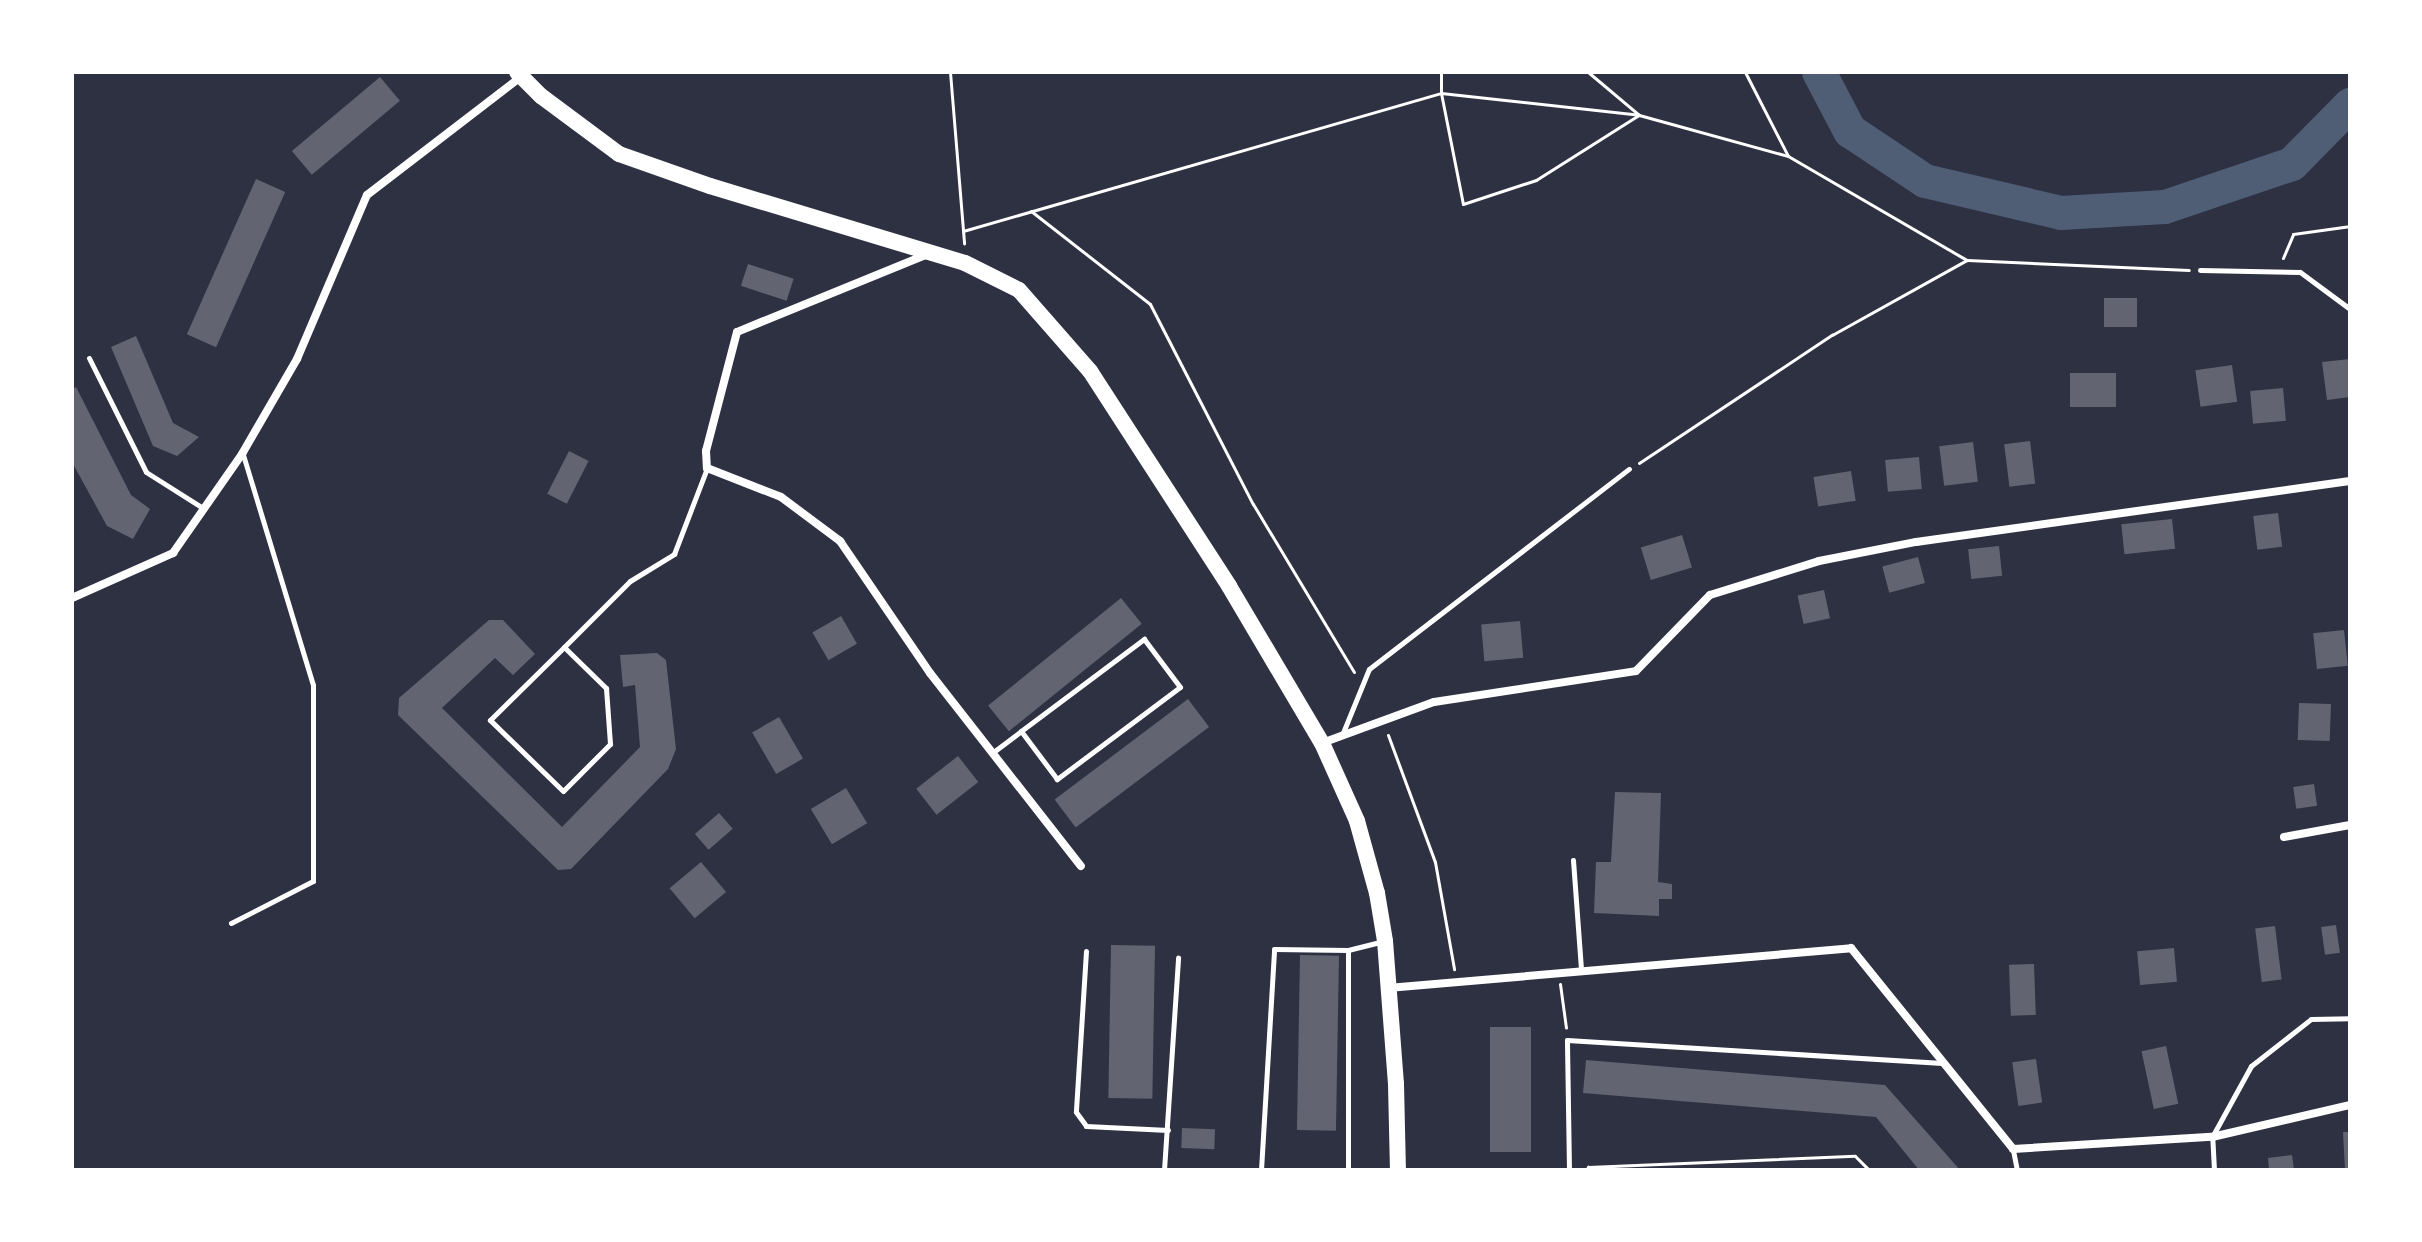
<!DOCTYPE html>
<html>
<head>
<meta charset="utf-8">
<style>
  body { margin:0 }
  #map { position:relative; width:2422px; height:1242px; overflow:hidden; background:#2d3142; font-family:"DM Sans",sans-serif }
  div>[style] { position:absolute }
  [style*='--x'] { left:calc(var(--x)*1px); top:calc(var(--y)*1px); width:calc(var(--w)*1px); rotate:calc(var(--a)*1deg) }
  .river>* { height:34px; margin:-17px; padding:0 17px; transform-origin:17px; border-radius:17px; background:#4f5d75 }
  .building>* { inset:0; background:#626471; transform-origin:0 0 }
  .path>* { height:3px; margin:-1.5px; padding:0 1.5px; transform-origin:1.5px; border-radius:1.5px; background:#fff }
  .service>* { height:5px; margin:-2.5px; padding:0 2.5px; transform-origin:2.5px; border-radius:2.5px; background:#fff }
  .minor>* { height:8px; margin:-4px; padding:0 4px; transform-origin:4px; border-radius:4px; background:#fff }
  .secondary>* { height:16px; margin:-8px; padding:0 8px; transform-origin:8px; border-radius:8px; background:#fff }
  span { translate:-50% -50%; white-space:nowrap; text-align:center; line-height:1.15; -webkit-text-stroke:7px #fff; paint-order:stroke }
  .frame { position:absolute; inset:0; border:74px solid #fff; pointer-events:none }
</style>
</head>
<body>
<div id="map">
  <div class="river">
    <div style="--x:1819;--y:72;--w:67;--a:62.3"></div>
    <div style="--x:1850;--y:131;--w:90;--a:33.7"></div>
    <div style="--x:1925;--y:181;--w:140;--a:13.2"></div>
    <div style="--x:2061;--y:213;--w:104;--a:-3.3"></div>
    <div style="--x:2165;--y:207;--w:134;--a:-18.7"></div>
    <div style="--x:2292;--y:164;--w:83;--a:-45.5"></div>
  </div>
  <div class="building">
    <div style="left:380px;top:77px;width:31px;height:115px;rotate:50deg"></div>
    <div style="left:256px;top:179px;width:32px;height:170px;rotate:24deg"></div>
    <div style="left:748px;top:264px;width:48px;height:23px;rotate:18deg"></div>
    <div style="left:2104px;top:298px;width:33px;height:29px"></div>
    <div style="clip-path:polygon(136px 336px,173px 423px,199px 437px,177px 456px,153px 446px,111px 347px)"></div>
    <div style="clip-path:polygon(2350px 359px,2350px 397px,2327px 400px,2322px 362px)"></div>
    <div style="left:2232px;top:365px;width:37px;height:37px;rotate:82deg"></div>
    <div style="left:2070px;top:373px;width:46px;height:34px"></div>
    <div style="clip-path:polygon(76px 387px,131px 495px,150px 509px,133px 539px,107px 526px,72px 462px,72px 390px)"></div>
    <div style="left:2283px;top:388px;width:33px;height:33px;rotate:85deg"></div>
    <div style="left:2030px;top:441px;width:43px;height:26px;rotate:83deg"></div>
    <div style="left:1973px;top:442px;width:40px;height:34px;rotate:83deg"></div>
    <div style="left:569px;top:451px;width:22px;height:48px;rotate:27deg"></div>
    <div style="left:1919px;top:457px;width:32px;height:34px;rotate:85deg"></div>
    <div style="left:1851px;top:471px;width:30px;height:38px;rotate:81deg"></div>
    <div style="left:2278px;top:513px;width:34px;height:25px;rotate:83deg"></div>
    <div style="left:2172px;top:519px;width:30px;height:51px;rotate:84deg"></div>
    <div style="left:1682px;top:535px;width:34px;height:43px;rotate:73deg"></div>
    <div style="left:1999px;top:546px;width:30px;height:31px;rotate:84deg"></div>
    <div style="left:1918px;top:557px;width:27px;height:37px;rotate:75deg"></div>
    <div style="left:1824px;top:590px;width:29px;height:27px;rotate:78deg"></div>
    <div style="left:1121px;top:598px;width:33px;height:171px;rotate:51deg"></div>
    <div style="left:841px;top:616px;width:32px;height:33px;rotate:60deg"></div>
    <div style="clip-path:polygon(489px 620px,503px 620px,535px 654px,513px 675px,495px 658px,442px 708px,562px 827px,640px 747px,635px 685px,623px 687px,620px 655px,657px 653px,666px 660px,676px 749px,668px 769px,571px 869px,558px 870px,398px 715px,399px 698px)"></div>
    <div style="left:1520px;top:621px;width:37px;height:39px;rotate:85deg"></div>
    <div style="left:2344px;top:630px;width:36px;height:31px;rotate:84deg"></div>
    <div style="left:1188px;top:699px;width:35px;height:167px;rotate:53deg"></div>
    <div style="left:2299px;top:703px;width:32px;height:37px;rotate:2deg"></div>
    <div style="left:779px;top:717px;width:48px;height:31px;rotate:60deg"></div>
    <div style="left:958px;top:756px;width:33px;height:53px;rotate:52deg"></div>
    <div style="left:2314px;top:784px;width:22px;height:21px;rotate:82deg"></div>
    <div style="left:846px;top:788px;width:41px;height:41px;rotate:59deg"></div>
    <div style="clip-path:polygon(1615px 792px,1661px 793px,1658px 882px,1672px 884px,1672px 899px,1659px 899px,1659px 916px,1594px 913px,1596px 862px,1611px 862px)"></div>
    <div style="left:719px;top:813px;width:21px;height:32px;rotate:49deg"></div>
    <div style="left:701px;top:862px;width:39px;height:41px;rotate:50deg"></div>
    <div style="left:2336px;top:925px;width:28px;height:15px;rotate:82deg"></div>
    <div style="left:2275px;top:926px;width:54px;height:20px;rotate:83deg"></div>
    <div style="left:1111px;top:945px;width:44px;height:153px;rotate:1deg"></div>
    <div style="left:2174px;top:948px;width:34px;height:37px;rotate:85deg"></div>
    <div style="left:1300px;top:955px;width:39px;height:175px;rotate:1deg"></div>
    <div style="left:2034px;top:964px;width:51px;height:25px;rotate:88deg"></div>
    <div style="left:1531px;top:1027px;width:125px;height:41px;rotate:90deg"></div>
    <div style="left:2166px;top:1046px;width:59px;height:25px;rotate:78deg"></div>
    <div style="left:2036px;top:1059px;width:44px;height:24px;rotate:82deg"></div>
    <div style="clip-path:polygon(1586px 1060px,1885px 1085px,1960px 1170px,1919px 1170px,1876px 1117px,1583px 1093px)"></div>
    <div style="left:1182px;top:1128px;width:33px;height:20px;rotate:2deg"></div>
    <div style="clip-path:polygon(2343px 1132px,2350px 1132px,2350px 1170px,2345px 1170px)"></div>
    <div style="clip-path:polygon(2292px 1155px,2294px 1170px,2269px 1170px,2268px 1158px)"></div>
  </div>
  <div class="path">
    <div style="--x:950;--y:72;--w:172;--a:85.3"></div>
    <div style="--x:1441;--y:72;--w:21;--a:90"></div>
    <div style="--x:1441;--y:93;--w:113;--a:78.8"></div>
    <div style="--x:1463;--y:204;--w:77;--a:-18.2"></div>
    <div style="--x:1536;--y:180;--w:122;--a:-32.3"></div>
    <div style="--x:1588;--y:72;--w:67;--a:40.1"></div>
    <div style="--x:1639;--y:115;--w:155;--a:15.4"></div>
    <div style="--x:1788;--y:156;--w:207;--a:30.2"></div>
    <div style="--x:1745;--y:72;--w:94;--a:62.9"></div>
    <div style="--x:1031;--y:211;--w:151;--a:38"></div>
    <div style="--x:1150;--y:304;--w:225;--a:62.8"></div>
    <div style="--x:1253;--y:504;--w:196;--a:59"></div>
    <div style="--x:963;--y:231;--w:498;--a:-16.1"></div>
    <div style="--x:1441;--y:93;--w:199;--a:6.3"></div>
    <div style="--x:2283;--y:258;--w:26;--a:-67"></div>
    <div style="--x:2293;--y:234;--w:58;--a:-8"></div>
    <div style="--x:1639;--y:463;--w:232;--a:-33.6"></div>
    <div style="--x:1832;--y:335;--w:154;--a:-29.1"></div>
    <div style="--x:1967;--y:260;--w:222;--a:2.6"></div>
    <div style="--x:1388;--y:735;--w:135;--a:69.7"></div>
    <div style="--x:1435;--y:862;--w:109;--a:79.9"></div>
    <div style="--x:1560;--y:984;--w:44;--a:82.2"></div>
    <div style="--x:1586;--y:1170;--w:4;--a:-56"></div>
    <div style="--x:1588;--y:1167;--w:267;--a:-2.4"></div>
    <div style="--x:1855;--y:1156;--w:20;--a:45"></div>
  </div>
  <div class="service">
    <div style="--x:2200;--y:270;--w:100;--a:1.1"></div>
    <div style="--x:2300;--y:272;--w:62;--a:36.5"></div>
    <div style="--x:89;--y:358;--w:127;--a:63.4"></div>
    <div style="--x:146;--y:472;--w:67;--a:32.3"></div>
    <div style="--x:564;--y:647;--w:59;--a:44.3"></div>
    <div style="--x:606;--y:688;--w:56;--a:85.9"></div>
    <div style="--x:610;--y:744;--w:66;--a:135"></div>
    <div style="--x:563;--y:791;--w:102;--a:-135.8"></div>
    <div style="--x:490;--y:720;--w:104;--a:-44.6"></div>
    <div style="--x:564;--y:647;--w:93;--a:-45"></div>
    <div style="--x:630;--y:581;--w:52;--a:-31.5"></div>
    <div style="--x:674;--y:554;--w:92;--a:-69"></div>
    <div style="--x:1342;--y:735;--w:71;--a:-67.8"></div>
    <div style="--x:1369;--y:669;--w:328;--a:-37.6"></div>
    <div style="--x:992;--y:753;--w:36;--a:-37"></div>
    <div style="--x:1021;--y:731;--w:154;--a:-36.8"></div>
    <div style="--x:1144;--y:639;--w:60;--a:53.1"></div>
    <div style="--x:1180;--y:687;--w:154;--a:143.2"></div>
    <div style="--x:1057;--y:779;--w:60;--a:-126.9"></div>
    <div style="--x:1573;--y:860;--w:110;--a:85.8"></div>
    <div style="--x:231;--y:923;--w:92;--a:-27.1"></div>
    <div style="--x:313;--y:881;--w:196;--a:-90"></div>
    <div style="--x:313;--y:685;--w:240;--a:-106.9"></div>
    <div style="--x:1086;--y:951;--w:161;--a:93.6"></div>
    <div style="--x:1076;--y:1112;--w:17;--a:54"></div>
    <div style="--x:1086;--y:1126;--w:82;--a:2.8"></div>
    <div style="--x:2013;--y:1150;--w:20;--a:79"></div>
    <div style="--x:1164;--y:1170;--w:213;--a:-86.2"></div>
    <div style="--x:1261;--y:1170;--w:221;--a:-86.6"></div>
    <div style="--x:1274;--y:949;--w:74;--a:0.8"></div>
    <div style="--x:1348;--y:950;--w:36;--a:-14"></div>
    <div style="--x:1348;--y:1170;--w:220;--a:-90"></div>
    <div style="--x:1569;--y:1170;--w:130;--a:-90.9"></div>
    <div style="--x:1567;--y:1040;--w:376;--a:3.5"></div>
    <div style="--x:2214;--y:1170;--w:33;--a:-93"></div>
    <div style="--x:2212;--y:1137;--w:81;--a:-61.2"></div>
    <div style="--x:2251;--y:1066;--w:76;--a:-38.1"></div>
    <div style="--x:2311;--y:1019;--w:39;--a:-1"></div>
  </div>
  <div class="minor">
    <div style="--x:928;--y:254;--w:206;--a:157.8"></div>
    <div style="--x:737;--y:332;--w:123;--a:104.6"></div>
    <div style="--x:706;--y:451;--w:17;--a:87"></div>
    <div style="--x:707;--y:468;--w:79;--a:21.4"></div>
    <div style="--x:781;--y:497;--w:74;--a:36.7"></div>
    <div style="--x:840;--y:541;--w:160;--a:55.7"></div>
    <div style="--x:930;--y:673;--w:245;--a:52"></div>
    <div style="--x:72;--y:598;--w:111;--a:-24"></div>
    <div style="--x:173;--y:553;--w:121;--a:-55.1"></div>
    <div style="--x:242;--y:454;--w:110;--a:-59.9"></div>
    <div style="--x:297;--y:359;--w:178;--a:-66.9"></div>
    <div style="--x:367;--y:195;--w:194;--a:-37.5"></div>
    <div style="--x:1322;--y:743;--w:119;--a:-20.1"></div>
    <div style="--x:1434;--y:702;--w:204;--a:-8.7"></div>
    <div style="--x:1636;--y:671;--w:106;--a:-45.8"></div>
    <div style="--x:1710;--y:595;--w:114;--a:-17.3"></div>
    <div style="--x:1819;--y:561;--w:99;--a:-11.1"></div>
    <div style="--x:1916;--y:542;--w:438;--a:-8"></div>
    <div style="--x:2284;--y:837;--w:67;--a:-10.3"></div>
    <div style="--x:1388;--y:988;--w:465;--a:-4.9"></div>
    <div style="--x:1851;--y:948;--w:258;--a:51.1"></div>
    <div style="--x:2013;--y:1149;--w:199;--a:-3.5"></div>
    <div style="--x:2212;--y:1137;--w:142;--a:-13.1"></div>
  </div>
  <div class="secondary">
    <div style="--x:517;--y:72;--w:34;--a:45"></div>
    <div style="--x:541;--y:96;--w:97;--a:36.6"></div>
    <div style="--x:619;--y:154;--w:96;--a:19.4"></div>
    <div style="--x:710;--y:186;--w:266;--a:16.8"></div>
    <div style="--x:965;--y:263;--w:60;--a:26.6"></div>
    <div style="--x:1019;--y:290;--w:108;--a:48.8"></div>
    <div style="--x:1090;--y:371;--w:256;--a:57.1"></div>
    <div style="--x:1229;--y:586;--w:182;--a:59.4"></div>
    <div style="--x:1322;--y:743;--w:85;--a:65.8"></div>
    <div style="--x:1357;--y:821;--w:75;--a:74.5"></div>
    <div style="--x:1377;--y:893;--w:49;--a:80.5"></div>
    <div style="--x:1385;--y:941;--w:143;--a:85.6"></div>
    <div style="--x:1396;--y:1084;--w:86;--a:88.7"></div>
  </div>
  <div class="frame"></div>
</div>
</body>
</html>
